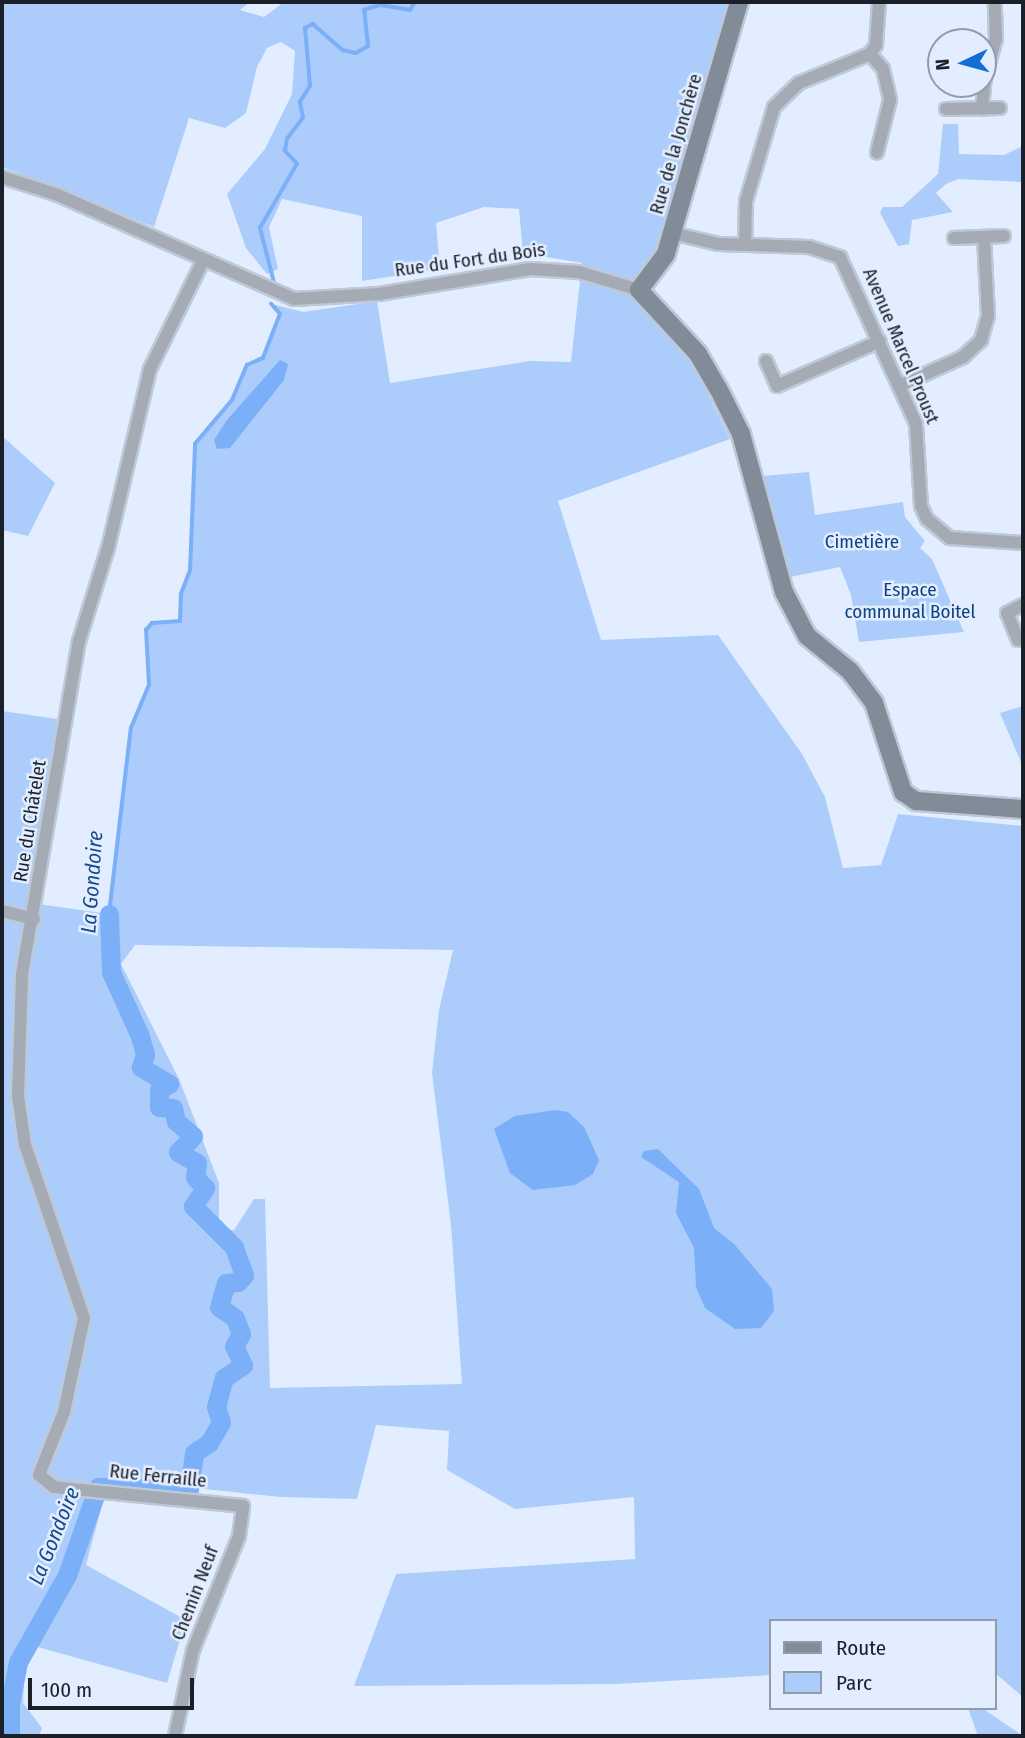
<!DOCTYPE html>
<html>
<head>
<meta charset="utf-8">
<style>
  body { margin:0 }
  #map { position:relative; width:1025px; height:1738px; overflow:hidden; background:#e2eeff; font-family:"Fira Sans Condensed",sans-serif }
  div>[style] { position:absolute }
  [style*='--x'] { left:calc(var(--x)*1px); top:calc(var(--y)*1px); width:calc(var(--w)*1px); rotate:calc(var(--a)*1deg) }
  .green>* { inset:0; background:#accdfb }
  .water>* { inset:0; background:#7baff8 }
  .stream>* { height:3.5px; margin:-1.75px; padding:0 1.75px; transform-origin:1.75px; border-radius:1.75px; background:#7baff8 }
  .river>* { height:19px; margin:-9.5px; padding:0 9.5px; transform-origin:9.5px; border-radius:9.5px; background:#7baff8 }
  .roads { filter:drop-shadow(2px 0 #bec9d8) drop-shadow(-2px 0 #bec9d8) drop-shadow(0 2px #bec9d8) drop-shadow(0 -2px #bec9d8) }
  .street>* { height:12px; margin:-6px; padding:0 6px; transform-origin:6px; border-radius:6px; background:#a5abb4 }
  .secondary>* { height:18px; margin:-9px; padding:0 9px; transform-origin:9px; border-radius:9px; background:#828c99 }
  span { translate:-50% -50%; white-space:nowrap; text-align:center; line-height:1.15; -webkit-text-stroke:5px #e2eeff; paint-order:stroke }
  .street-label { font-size:19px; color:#1b2028 }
  .park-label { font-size:19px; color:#0f4282 }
  .water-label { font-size:21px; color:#18498a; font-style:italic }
  .frame { position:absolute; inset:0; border:4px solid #1b2028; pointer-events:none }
  .legend { position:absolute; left:769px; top:1619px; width:228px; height:91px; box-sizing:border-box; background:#e2eeff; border:2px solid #929ca9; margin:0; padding:9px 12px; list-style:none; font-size:21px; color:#1b2028 }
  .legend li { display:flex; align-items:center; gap:14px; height:35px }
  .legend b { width:35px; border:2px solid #929ca9 }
  .north { position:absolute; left:927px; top:28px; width:70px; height:70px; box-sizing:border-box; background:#e2eeff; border:2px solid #929ca9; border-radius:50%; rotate:265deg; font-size:19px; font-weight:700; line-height:28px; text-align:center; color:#1b2028 }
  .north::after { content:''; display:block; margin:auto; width:24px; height:32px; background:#146cd5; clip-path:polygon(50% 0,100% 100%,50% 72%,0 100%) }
  .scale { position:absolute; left:28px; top:1678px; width:166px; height:32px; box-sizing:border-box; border:4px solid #1b2028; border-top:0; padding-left:9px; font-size:21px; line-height:24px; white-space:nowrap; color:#1b2028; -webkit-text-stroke:5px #e2eeff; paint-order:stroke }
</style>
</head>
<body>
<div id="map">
  <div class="green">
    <div style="clip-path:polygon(evenodd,2px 2px,250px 2px,240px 10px,264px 17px,284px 2px,731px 2px,668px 234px,631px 297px,690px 358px,730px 439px,558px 501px,601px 640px,718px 635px,802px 754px,825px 797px,843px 868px,881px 865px,898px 814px,1023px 826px,1023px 1697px,995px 1673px,995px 1621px,771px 1621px,771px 1675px,616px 1684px,354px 1686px,396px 1574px,635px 1559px,634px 1497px,515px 1509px,447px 1470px,449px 1431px,376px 1425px,357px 1499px,281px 1497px,109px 1479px,86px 1565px,186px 1620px,167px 1683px,34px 1646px,25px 1664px,23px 1703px,42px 1728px,39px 1736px,2px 1736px,2px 711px,57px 719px,31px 903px,109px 914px,131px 728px,149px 685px,146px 630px,152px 623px,180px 621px,181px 594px,190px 571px,195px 444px,232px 400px,247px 365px,263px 358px,279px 315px,271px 304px,304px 312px,377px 301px,390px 383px,530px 361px,571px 362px,582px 263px,523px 253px,519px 209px,484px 207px,436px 223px,440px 269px,362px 281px,362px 216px,282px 199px,269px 227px,278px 269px,267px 274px,246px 248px,227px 194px,265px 149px,292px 94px,295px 51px,281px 42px,267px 48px,257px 67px,246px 113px,225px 128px,189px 118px,154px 227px,2px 167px,2px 2px,135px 945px,453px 950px,439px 1010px,432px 1073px,451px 1225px,462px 1384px,270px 1388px,265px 1199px,254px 1199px,234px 1230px,225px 1229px,219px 1220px,219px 1183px,179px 1079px,121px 964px,135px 945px)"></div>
    <div style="clip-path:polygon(943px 124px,958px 124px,959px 154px,1004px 155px,1023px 146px,1023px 182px,958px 179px,946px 184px,936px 193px,953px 212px,912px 220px,909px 244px,898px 246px,880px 213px,883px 207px,902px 207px,938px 174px)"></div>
    <div style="clip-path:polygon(2px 436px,55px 483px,28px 536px,2px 530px)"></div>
    <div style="clip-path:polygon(809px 472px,815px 515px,903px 502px,905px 517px,925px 541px,920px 548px,932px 559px,964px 632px,859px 642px,851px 595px,840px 567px,790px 577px,762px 476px)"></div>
    <div style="clip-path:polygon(1023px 706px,1023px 767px,1000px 713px)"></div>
    <div style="clip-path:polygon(968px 1708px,982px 1708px,1023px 1736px,978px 1736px)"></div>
  </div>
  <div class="water">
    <div style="clip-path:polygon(280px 360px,288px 364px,284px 380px,230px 448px,217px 449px,214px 440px,227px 420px)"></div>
    <div style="clip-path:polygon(555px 1110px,568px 1112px,584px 1127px,599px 1160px,593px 1174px,575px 1185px,533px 1190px,510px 1173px,494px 1129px,515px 1116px)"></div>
    <div style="clip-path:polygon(658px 1149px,699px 1189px,714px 1228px,734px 1244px,772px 1289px,774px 1311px,761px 1328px,735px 1329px,705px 1308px,696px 1287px,694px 1248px,676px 1213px,679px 1182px,641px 1157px,644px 1151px)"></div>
  </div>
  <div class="stream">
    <div style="--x:274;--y:283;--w:57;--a:-104.3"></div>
    <div style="--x:260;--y:228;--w:74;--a:-60"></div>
    <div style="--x:297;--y:164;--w:18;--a:-133"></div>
    <div style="--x:285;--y:151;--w:12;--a:-81"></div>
    <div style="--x:287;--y:139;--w:26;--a:-53"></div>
    <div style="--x:303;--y:118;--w:16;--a:-101"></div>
    <div style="--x:300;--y:102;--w:19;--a:-58"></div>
    <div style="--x:310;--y:86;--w:58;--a:-94.9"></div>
    <div style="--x:305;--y:28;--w:9;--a:-27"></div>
    <div style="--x:313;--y:24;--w:40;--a:41"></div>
    <div style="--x:343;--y:50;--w:13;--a:13"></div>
    <div style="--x:356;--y:53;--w:14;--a:-30"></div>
    <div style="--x:368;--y:46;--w:36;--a:-96"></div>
    <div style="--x:364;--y:10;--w:17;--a:-17"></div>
    <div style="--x:380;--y:5;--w:30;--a:9"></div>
    <div style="--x:410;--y:10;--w:9;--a:-58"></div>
    <div style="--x:109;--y:914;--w:187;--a:-83.3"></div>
    <div style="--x:131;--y:728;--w:47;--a:-67.3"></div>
    <div style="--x:149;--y:685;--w:55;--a:-93.1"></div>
    <div style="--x:146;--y:630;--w:9;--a:-49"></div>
    <div style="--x:152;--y:623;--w:28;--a:-4"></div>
    <div style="--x:180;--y:621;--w:27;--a:-88"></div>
    <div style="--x:181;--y:594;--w:25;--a:-69"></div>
    <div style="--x:190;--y:571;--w:127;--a:-87.7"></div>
    <div style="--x:195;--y:444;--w:57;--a:-49.9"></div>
    <div style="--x:232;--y:400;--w:38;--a:-67"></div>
    <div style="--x:247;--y:365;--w:17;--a:-24"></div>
    <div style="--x:263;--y:358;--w:47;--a:-68.9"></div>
    <div style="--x:280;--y:314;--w:13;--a:-132"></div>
  </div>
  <div class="river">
    <div style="--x:10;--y:1736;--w:32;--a:-90"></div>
    <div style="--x:10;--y:1704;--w:43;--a:-79.2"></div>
    <div style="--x:18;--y:1662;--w:100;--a:-60.6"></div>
    <div style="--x:67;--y:1575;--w:93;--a:-70.6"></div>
    <div style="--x:98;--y:1487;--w:91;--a:1.3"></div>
    <div style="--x:189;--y:1489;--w:36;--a:-82"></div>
    <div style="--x:194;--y:1453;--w:18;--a:-34"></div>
    <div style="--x:209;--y:1443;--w:24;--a:-60"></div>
    <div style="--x:221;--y:1422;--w:16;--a:-108"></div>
    <div style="--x:216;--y:1407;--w:30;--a:-75"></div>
    <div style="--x:224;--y:1378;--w:23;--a:-34"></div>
    <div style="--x:243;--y:1365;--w:21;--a:-115"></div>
    <div style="--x:234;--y:1346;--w:14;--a:-60"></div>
    <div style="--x:241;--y:1334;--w:17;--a:-111"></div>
    <div style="--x:235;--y:1318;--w:19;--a:-145"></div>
    <div style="--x:219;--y:1307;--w:25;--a:-74"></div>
    <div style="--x:226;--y:1283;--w:12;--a:-5"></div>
    <div style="--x:238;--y:1282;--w:9;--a:-49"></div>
    <div style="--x:244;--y:1275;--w:30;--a:-110"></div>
    <div style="--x:234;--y:1247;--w:58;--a:-135"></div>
    <div style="--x:193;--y:1206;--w:22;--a:-56"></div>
    <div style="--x:205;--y:1188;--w:15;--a:-132"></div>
    <div style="--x:195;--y:1177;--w:14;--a:-82"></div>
    <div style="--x:197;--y:1163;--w:22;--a:-150"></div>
    <div style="--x:178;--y:1152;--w:22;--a:-47"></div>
    <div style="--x:193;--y:1136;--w:23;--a:-139"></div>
    <div style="--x:176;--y:1121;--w:13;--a:-103"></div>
    <div style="--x:173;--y:1108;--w:14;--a:-176"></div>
    <div style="--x:159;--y:1107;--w:17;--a:-90"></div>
    <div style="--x:159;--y:1090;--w:12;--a:-31"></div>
    <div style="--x:169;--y:1084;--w:33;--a:-149"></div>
    <div style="--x:141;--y:1067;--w:14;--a:-73"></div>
    <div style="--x:145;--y:1054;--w:19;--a:-106"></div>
    <div style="--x:140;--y:1036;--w:70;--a:-114.4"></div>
    <div style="--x:111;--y:972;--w:58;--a:-92"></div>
  </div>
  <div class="roads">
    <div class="street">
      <div style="--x:870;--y:54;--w:20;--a:49"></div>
      <div style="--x:883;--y:69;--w:32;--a:77"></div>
      <div style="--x:890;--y:100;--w:54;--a:104"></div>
      <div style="--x:946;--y:109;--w:54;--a:-1.1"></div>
      <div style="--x:982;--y:109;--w:32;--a:-85"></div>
      <div style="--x:985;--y:77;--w:40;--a:-74"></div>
      <div style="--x:996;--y:39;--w:37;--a:-92"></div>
      <div style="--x:2;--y:177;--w:59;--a:17.8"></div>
      <div style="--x:58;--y:195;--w:258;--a:23.8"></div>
      <div style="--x:294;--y:299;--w:85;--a:-3.4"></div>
      <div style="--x:379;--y:294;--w:153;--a:-9.4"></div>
      <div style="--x:530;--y:269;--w:49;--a:3.5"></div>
      <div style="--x:579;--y:272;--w:63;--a:16.7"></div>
      <div style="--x:672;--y:233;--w:47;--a:13.4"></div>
      <div style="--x:718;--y:244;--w:91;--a:1.9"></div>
      <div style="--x:809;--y:247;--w:33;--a:18"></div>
      <div style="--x:840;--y:257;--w:183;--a:65.5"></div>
      <div style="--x:916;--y:424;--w:82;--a:86.5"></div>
      <div style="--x:921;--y:506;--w:14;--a:65"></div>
      <div style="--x:927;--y:519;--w:30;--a:40"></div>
      <div style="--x:950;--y:538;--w:73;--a:3.9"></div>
      <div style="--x:954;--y:238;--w:50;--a:-2.3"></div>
      <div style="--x:745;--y:245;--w:44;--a:-88.7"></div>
      <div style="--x:746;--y:201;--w:98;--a:-73.4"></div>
      <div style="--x:774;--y:107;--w:35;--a:-44"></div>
      <div style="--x:799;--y:83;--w:77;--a:-22.2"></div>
      <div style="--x:870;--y:54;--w:11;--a:-56"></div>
      <div style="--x:876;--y:45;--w:43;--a:-86"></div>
      <div style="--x:766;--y:361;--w:27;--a:66"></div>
      <div style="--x:777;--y:386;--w:112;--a:-23.6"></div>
      <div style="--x:901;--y:385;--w:68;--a:-24.3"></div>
      <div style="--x:963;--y:357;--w:25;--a:-43"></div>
      <div style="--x:981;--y:340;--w:25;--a:-74"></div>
      <div style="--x:988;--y:316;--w:79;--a:-92.9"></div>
      <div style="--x:1018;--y:640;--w:29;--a:-112"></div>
      <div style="--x:1007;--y:613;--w:18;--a:-27"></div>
      <div style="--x:2;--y:911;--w:33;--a:14"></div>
      <div style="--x:175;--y:1736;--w:88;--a:-78.2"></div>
      <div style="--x:193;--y:1650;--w:123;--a:-68"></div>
      <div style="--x:239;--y:1536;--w:30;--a:-82"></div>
      <div style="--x:243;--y:1506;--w:190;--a:-174.3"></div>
      <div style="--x:54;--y:1487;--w:19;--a:-141"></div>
      <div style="--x:39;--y:1475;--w:68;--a:-68.4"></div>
      <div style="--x:64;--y:1412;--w:96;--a:-78"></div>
      <div style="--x:84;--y:1318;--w:183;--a:-108.8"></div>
      <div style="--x:25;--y:1145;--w:49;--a:-98.1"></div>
      <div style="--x:18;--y:1096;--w:122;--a:-88.1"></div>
      <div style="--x:22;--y:974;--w:338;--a:-80.3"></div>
      <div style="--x:79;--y:641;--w:97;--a:-72.7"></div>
      <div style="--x:108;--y:548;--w:184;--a:-76.8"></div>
      <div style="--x:150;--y:369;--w:120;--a:-63.9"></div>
    </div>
    <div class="secondary">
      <div style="--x:739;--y:2;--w:262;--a:106.2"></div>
      <div style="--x:666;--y:254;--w:45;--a:126.9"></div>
      <div style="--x:639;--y:290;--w:87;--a:47.3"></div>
      <div style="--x:698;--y:354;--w:39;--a:60"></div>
      <div style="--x:718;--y:388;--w:51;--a:63.4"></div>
      <div style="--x:741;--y:434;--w:164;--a:74.8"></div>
      <div style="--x:784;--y:592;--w:50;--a:62.4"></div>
      <div style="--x:807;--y:636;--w:55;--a:39.1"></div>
      <div style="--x:850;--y:671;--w:40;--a:53"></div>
      <div style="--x:874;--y:703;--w:94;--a:72"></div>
      <div style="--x:903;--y:792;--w:16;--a:35"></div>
      <div style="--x:916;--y:801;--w:107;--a:4.3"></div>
    </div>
  </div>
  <div class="street-label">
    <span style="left:676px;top:144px;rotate:-74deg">Rue de la Jonchère</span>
    <span style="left:470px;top:260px;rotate:-8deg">Rue du Fort du Bois</span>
    <span style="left:901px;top:346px;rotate:67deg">Avenue Marcel Proust</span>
    <span style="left:30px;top:821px;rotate:-81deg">Rue du Châtelet</span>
    <span style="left:158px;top:1476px;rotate:6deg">Rue Ferraille</span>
    <span style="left:195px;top:1593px;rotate:-69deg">Chemin Neuf</span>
  </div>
  <div class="park-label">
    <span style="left:862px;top:542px">Cimetière</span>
    <span style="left:910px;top:601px">Espace<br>communal Boitel</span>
  </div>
  <div class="water-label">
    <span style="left:92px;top:882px;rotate:-86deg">La Gondoire</span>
    <span style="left:54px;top:1536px;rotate:-68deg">La Gondoire</span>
  </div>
  <div class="frame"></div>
  <ul class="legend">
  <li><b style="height:9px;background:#828c99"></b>Route</li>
  <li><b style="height:19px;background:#accdfb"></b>Parc</li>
  </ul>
  <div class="north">N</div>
  <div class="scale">100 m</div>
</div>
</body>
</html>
